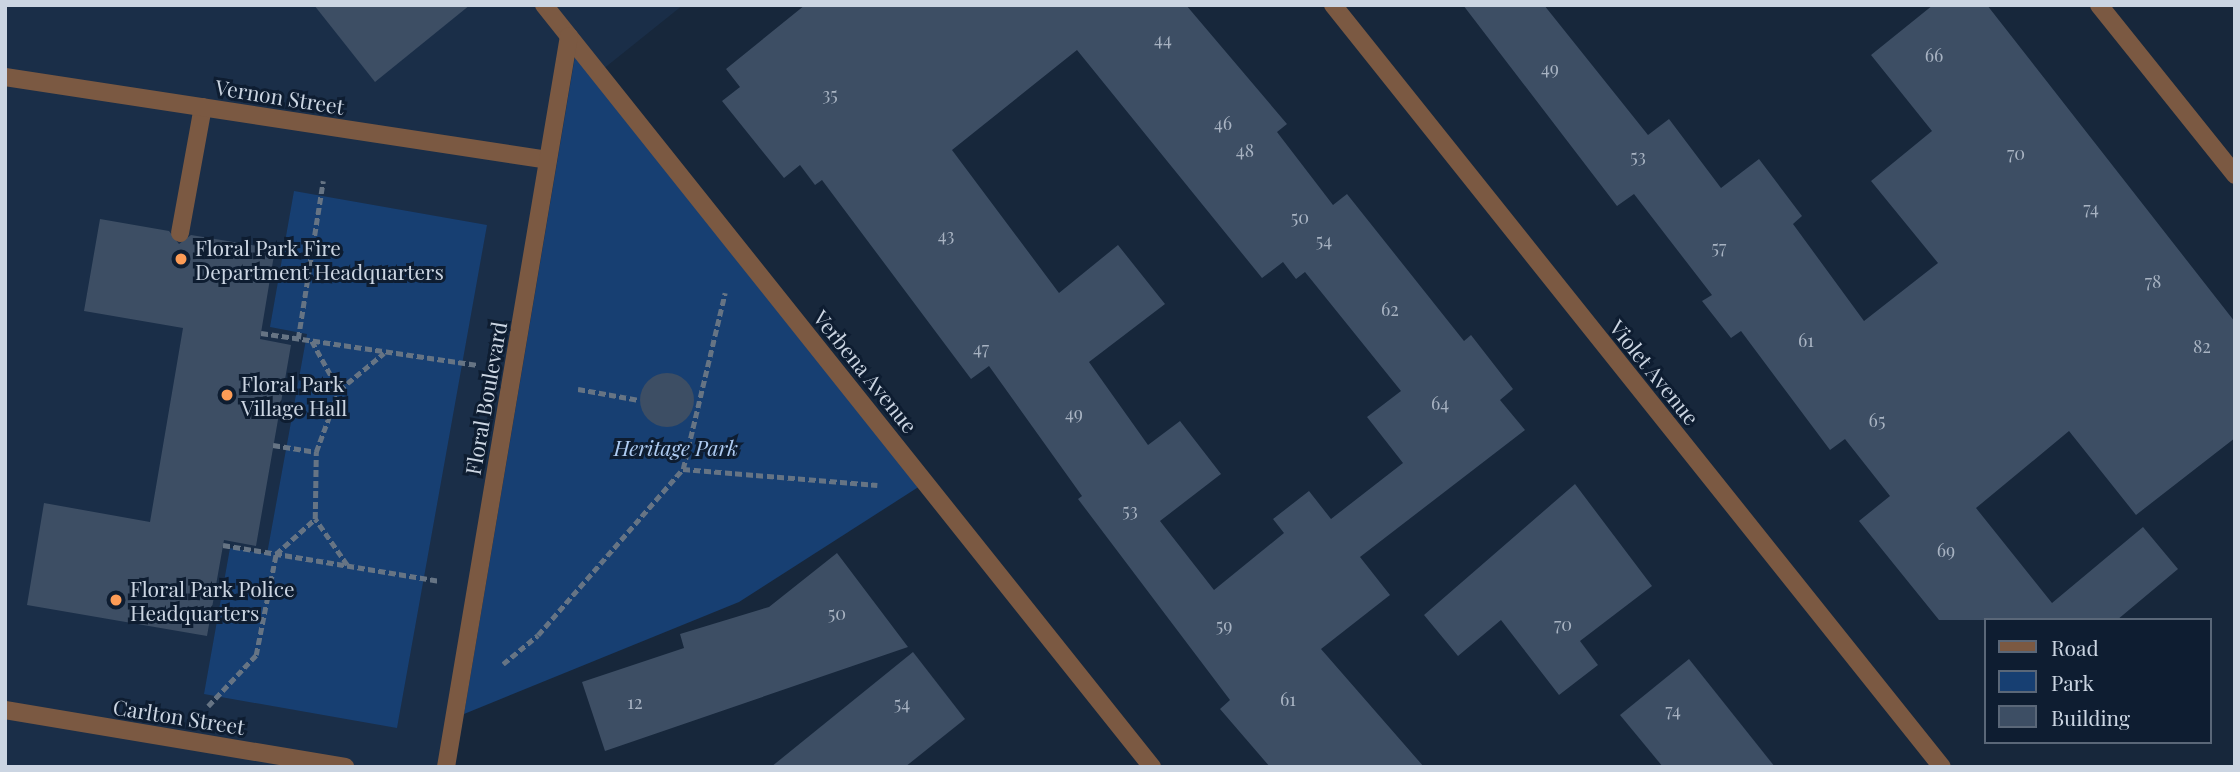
<!DOCTYPE html>
<html>
<head>
<meta charset="utf-8">
<style>
  body { margin:0 }
  #map { position:relative; width:2240px; height:772px; overflow:hidden; background:#17273b; font-family:"Playfair Display",serif }
  div>[style] { position:absolute }
  [style*='--x'] { left:calc(var(--x)*1px); top:calc(var(--y)*1px); width:calc(var(--w)*1px); rotate:calc(var(--a)*1deg) }
  .built>* { inset:0; background:#1a2e48 }
  .green>* { inset:0; background:#173f72 }
  .building>* { inset:0; background:#3d4e64 }
  .round { border-radius:50% }
  .path>* { height:4.5px; margin-top:-2.25px; transform-origin:0; background:repeating-linear-gradient(90deg,#667484 0 7px,transparent 0 10.5px) }
  .lane>* { height:18px; margin:-9px; padding:0 9px; transform-origin:9px; border-radius:9px; background:#7b5942 }
  .street>* { height:18px; margin:-9px; padding:0 9px; transform-origin:9px; border-radius:9px; background:#7b5942 }
  .dots>* { width:19px; height:19px; translate:-50% -50%; box-sizing:border-box; border:4px solid #0e1d31; border-radius:50% }
  span { translate:-50% -50%; white-space:nowrap; text-align:center; line-height:1.15; -webkit-text-stroke:6px #0e1d31; paint-order:stroke }
  .number-label { font-size:18px; color:#a8b3c2 }
  .number-label span { -webkit-text-stroke-width:0 }
  .street-label { font-size:21px; color:#cbd5e2 }
  .poi-label { font-size:21px; color:#cbd5e2 }
  .left { translate:0 -50%; text-align:left }
  .park-label { font-size:21px; color:#afccf2; font-style:italic }
  .frame { position:absolute; inset:0; border:7px solid #cbd5e2; pointer-events:none }
  .legend { position:absolute; left:1984px; top:618px; width:228px; height:126px; box-sizing:border-box; background:#0e1d31; border:2px solid #5a6778; margin:0; padding:9px 12px; list-style:none; font-size:21px; color:#cbd5e2 }
  .legend li { display:flex; align-items:center; gap:14px; height:35px }
  .legend b { width:35px; border:2px solid #5a6778 }
</style>
</head>
<body>
<div id="map">
  <div class="built">
    <div style="clip-path:polygon(5px 5px,683px 5px,592px 78px,575px 57px,455px 767px,5px 767px)"></div>
  </div>
  <div class="green">
    <div style="clip-path:polygon(575px 56px,920px 486px,739px 602px,464px 714px)"></div>
    <div style="clip-path:polygon(294px 191px,487px 225px,397px 728px,204px 694px,230px 548px,267px 554px,307px 334px,270px 327px)"></div>
  </div>
  <div class="building">
    <div style="clip-path:polygon(314px 5px,470px 5px,375px 82px)"></div>
    <div style="clip-path:polygon(evenodd,805px 5px,1186px 5px,1287px 124px,1277px 132px,1333px 205px,1347px 194px,1464px 341px,1471px 335px,1513px 389px,1500px 400px,1525px 430px,1360px 557px,1390px 595px,1321px 649px,1424px 767px,1270px 767px,1220px 709px,1230px 700px,1078px 499px,1082px 496px,989px 366px,971px 379px,822px 180px,815px 185px,800px 165px,784px 178px,722px 101px,740px 87px,726px 69px,805px 5px,1077px 50px,1262px 278px,1283px 262px,1296px 279px,1305px 272px,1401px 391px,1367px 417px,1403px 463px,1331px 519px,1309px 491px,1273px 519px,1284px 533px,1214px 590px,1160px 521px,1221px 474px,1180px 421px,1148px 445px,1089px 362px,1165px 304px,1118px 245px,1059px 293px,952px 150px,1077px 50px)"></div>
    <div style="clip-path:polygon(1463px 5px,1544px 5px,1648px 135px,1669px 119px,1721px 188px,1759px 159px,1802px 216px,1793px 224px,1864px 321px,1938px 263px,1871px 181px,1932px 131px,1871px 55px,1933px 5px,1987px 5px,2235px 322px,2235px 438px,2136px 515px,2069px 431px,1976px 508px,2052px 603px,2143px 527px,2178px 569px,2117px 620px,1939px 620px,1859px 521px,1890px 496px,1845px 439px,1830px 450px,1741px 331px,1731px 338px,1702px 301px,1712px 295px,1634px 194px,1617px 206px)"></div>
    <div style="clip-path:polygon(100px 219px,169px 231px,179px 244px,191px 235px,275px 249px,260px 339px,291px 345px,256px 546px,224px 540px,207px 636px,27px 605px,44px 503px,150px 522px,183px 328px,84px 311px)"></div>
    <div class="round" style="left:640px;top:373px;width:54px;height:54px"></div>
    <div style="clip-path:polygon(1575px 484px,1652px 586px,1580px 641px,1598px 665px,1559px 695px,1501px 620px,1458px 656px,1424px 615px)"></div>
    <div style="clip-path:polygon(837px 553px,908px 647px,605px 751px,582px 682px,684px 648px,680px 634px,769px 607px)"></div>
    <div style="clip-path:polygon(913px 652px,965px 719px,905px 767px,771px 767px)"></div>
    <div style="clip-path:polygon(1689px 659px,1775px 767px,1663px 767px,1620px 715px)"></div>
  </div>
  <div class="path">
    <div style="--x:261;--y:333;--w:219;--a:8.4"></div>
    <div style="--x:298;--y:339;--w:160;--a:-81"></div>
    <div style="--x:312;--y:341;--w:56;--a:61.1"></div>
    <div style="--x:578;--y:389;--w:62;--a:10.2"></div>
    <div style="--x:273;--y:445;--w:44;--a:9.2"></div>
    <div style="--x:683;--y:469;--w:195;--a:4.7"></div>
    <div style="--x:223;--y:545;--w:220;--a:9.4"></div>
    <div style="--x:347;--y:565;--w:56;--a:-124.8"></div>
    <div style="--x:315;--y:519;--w:67;--a:-89.1"></div>
    <div style="--x:316;--y:452;--w:66;--a:-69.6"></div>
    <div style="--x:339;--y:390;--w:58;--a:-39.4"></div>
    <div style="--x:503;--y:664;--w:45;--a:-39.6"></div>
    <div style="--x:538;--y:635;--w:220;--a:-48.9"></div>
    <div style="--x:683;--y:469;--w:181;--a:-76.6"></div>
    <div style="--x:208;--y:706;--w:70;--a:-46.7"></div>
    <div style="--x:256;--y:655;--w:103;--a:-78.8"></div>
    <div style="--x:276;--y:554;--w:52;--a:-41.9"></div>
  </div>
  <div class="lane">
    <div style="--x:180;--y:233;--w:128;--a:-79.7"></div>
  </div>
  <div class="street">
    <div style="--x:544;--y:5;--w:975;--a:51.41"></div>
    <div style="--x:1333;--y:5;--w:975;--a:51.37"></div>
    <div style="--x:2099;--y:5;--w:218;--a:51.3"></div>
    <div style="--x:5;--y:77;--w:549;--a:8.69"></div>
    <div style="--x:5;--y:710;--w:345;--a:9.5"></div>
    <div style="--x:446;--y:767;--w:741;--a:-80.45"></div>
  </div>
  <div class="dots">
    <div style="left:181px;top:259px;background:#fd9c56"></div>
    <div style="left:227px;top:395px;background:#fd9c56"></div>
    <div style="left:116px;top:600px;background:#fd9c56"></div>
  </div>
  <div class="number-label">
    <span style="left:1163px;top:39px">44</span>
    <span style="left:1934px;top:55px">66</span>
    <span style="left:1550px;top:68px">49</span>
    <span style="left:830px;top:94px">35</span>
    <span style="left:1223px;top:123px">46</span>
    <span style="left:1245px;top:150px">48</span>
    <span style="left:2016px;top:153px">70</span>
    <span style="left:1638px;top:156px">53</span>
    <span style="left:2091px;top:208px">74</span>
    <span style="left:1300px;top:217px">50</span>
    <span style="left:946px;top:235px">43</span>
    <span style="left:1324px;top:240px">54</span>
    <span style="left:1719px;top:247px">57</span>
    <span style="left:2153px;top:281px">78</span>
    <span style="left:1390px;top:309px">62</span>
    <span style="left:1806px;top:340px">61</span>
    <span style="left:2202px;top:346px">82</span>
    <span style="left:981px;top:348px">47</span>
    <span style="left:1440px;top:403px">64</span>
    <span style="left:1074px;top:413px">49</span>
    <span style="left:1877px;top:420px">65</span>
    <span style="left:1130px;top:510px">53</span>
    <span style="left:1946px;top:550px">69</span>
    <span style="left:837px;top:613px">50</span>
    <span style="left:1563px;top:624px">70</span>
    <span style="left:1224px;top:625px">59</span>
    <span style="left:1288px;top:699px">61</span>
    <span style="left:635px;top:702px">12</span>
    <span style="left:902px;top:703px">54</span>
    <span style="left:1673px;top:710px">74</span>
  </div>
  <div class="street-label">
    <span style="left:280px;top:96px;rotate:9deg">Vernon Street</span>
    <span style="left:866px;top:371px;rotate:51deg">Verbena Avenue</span>
    <span style="left:1655px;top:372px;rotate:51deg">Violet Avenue</span>
    <span style="left:485px;top:398px;rotate:-80deg">Floral Boulevard</span>
    <span style="left:179px;top:716px;rotate:9deg">Carlton Street</span>
  </div>
  <div class="poi-label">
    <span class="left" style="left:195px;top:259px">Floral Park Fire<br>Department Headquarters</span>
    <span class="left" style="left:241px;top:395px">Floral Park<br>Village Hall</span>
    <span class="left" style="left:130px;top:600px">Floral Park Police<br>Headquarters</span>
  </div>
  <div class="park-label">
    <span style="left:676px;top:447px">Heritage Park</span>
  </div>
  <div class="frame"></div>
  <ul class="legend">
  <li><b style="height:9px;background:#7b5942"></b>Road</li>
  <li><b style="height:19px;background:#173f72"></b>Park</li>
  <li><b style="height:19px;background:#3d4e64"></b>Building</li>
  </ul>
</div>
</body>
</html>
